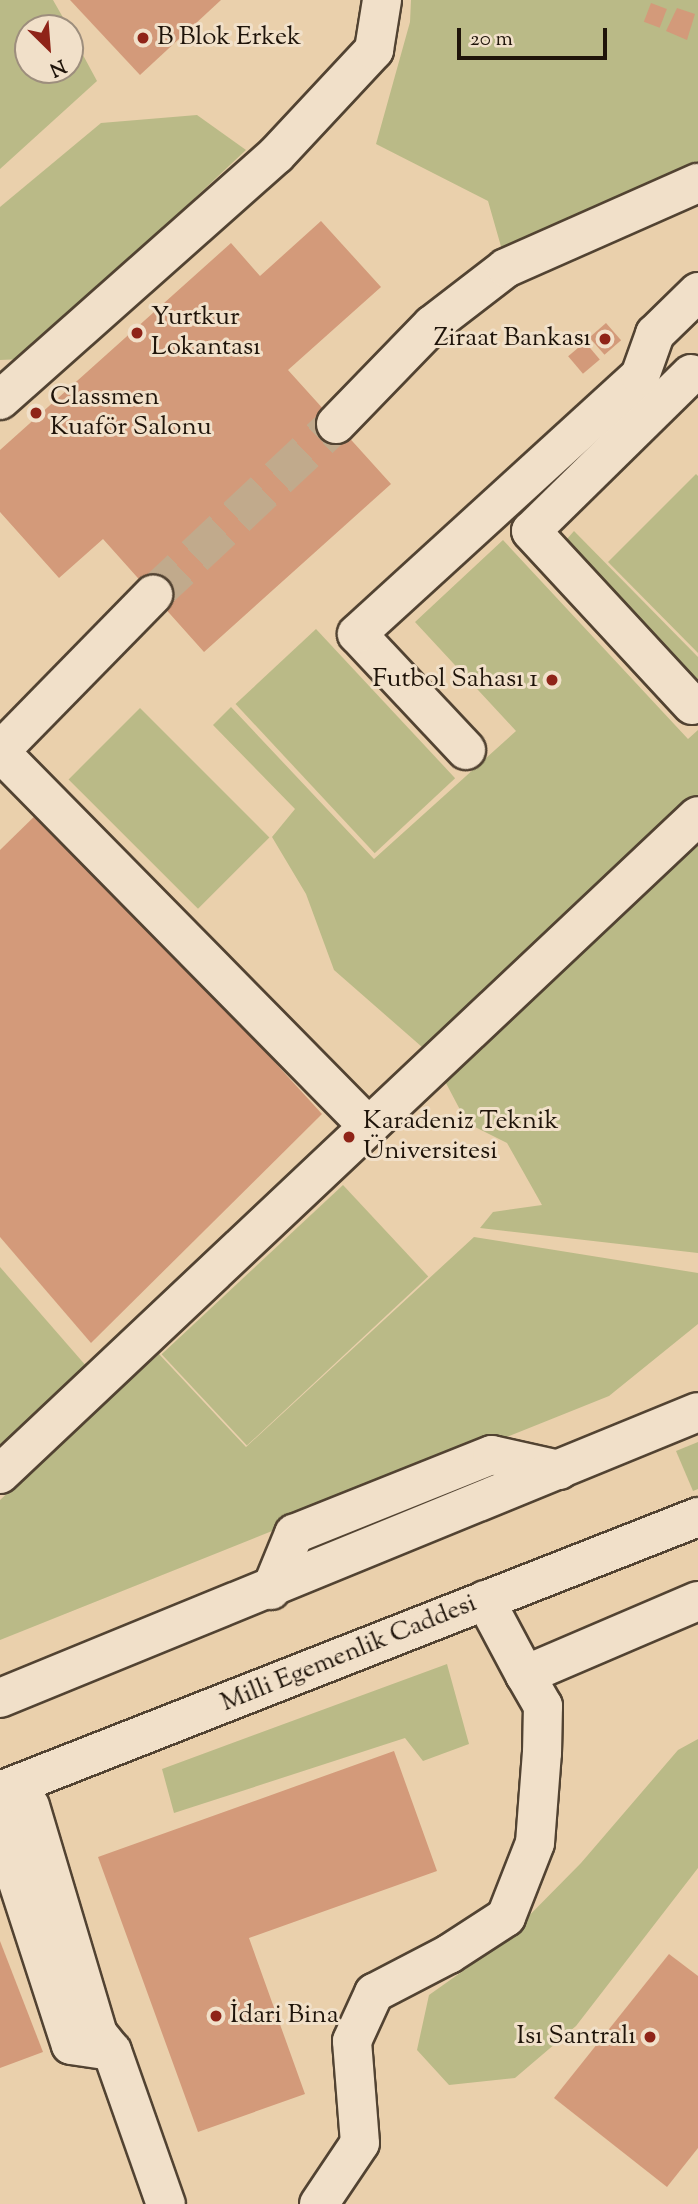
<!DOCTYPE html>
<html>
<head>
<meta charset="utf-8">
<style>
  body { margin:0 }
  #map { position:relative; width:698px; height:2204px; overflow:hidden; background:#ead0ac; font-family:"Sorts Mill Goudy",serif }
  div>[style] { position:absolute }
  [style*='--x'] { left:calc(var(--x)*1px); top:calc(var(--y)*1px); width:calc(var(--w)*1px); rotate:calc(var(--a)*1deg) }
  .green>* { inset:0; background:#baba87; transform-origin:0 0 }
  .building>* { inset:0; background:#d39a7a; transform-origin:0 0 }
  .minor-tunnel>* { height:38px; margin-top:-19px; transform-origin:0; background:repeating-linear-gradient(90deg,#c1aa8c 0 38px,transparent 0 57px) }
  .roads { filter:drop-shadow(2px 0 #524332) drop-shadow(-2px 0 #524332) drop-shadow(0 2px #524332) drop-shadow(0 -2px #524332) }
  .minor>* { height:38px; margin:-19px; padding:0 19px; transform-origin:19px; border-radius:19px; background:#f1e0c9 }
  .dots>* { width:19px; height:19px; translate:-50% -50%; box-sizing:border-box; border:4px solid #f1e0c9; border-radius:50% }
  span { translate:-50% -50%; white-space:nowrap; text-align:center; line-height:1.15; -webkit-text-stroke:6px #f1e0c9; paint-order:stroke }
  .poi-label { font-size:26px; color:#1f140a }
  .left { translate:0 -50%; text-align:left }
  .right { translate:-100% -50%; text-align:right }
  .street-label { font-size:26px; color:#1f140a }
  .north { position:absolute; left:14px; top:14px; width:70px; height:70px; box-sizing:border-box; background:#f1e0c9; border:2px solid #9d8e7d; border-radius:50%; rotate:155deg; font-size:19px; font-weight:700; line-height:28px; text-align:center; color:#1f140a }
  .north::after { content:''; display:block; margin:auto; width:24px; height:32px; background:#8f2418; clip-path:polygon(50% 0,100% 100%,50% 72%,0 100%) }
  .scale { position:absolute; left:457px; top:28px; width:150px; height:32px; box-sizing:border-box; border:4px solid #1f140a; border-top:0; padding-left:9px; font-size:21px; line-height:24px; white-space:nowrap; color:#1f140a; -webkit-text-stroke:5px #f1e0c9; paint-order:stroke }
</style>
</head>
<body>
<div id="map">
  <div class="green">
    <div style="clip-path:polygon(0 0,53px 0,69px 28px,28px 28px,28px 70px,70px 70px,70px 31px,97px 81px,0 169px)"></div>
    <div style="clip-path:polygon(411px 0,698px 0,698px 170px,502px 250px,488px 201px,376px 144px,410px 22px)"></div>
    <div style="clip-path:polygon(197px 115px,246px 150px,23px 359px,0 360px,0 207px,101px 123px)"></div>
    <div style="clip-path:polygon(696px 474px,698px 476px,698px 653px,608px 562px)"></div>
    <div style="clip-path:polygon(574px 531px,698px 657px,698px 694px,560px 547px)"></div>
    <div style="clip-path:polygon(503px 540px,688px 739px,698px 730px,698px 809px,430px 1054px,334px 970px,306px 894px,272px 837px,295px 809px,213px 725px,231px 707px,374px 859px,516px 731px,415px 622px)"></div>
    <div style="left:316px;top:629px;width:204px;height:110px;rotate:47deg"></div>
    <div style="left:140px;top:708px;width:183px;height:101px;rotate:45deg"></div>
    <div style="clip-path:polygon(698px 825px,698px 1253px,480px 1228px,493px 1212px,542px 1205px,507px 1143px,467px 1123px,438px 1068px)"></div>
    <div style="left:343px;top:1185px;width:125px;height:248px;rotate:47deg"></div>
    <div style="clip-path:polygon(474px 1237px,698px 1273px,698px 1324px,609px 1396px,0 1640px,0 1500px,159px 1354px,246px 1447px)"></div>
    <div style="clip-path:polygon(0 1267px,94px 1375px,0 1462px)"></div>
    <div style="clip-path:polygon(698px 1442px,698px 1489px,693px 1491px,676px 1451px)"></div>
    <div style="clip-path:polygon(447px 1664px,469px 1744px,423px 1761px,405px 1738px,174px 1813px,162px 1769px)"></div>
    <div style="clip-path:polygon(698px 1739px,698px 1868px,576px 2026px,515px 2078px,449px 2085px,417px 2050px,429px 1995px,501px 1944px,581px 1863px,678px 1750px)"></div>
  </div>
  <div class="building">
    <div style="clip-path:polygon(70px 0,221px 0,140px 75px)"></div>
    <div style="left:651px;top:3px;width:17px;height:20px;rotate:21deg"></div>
    <div style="clip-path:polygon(677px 8px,695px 14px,687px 40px,666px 31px)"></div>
    <div style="clip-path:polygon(321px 221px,381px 287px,288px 370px,391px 484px,204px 652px,103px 539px,59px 578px,0 512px,0 450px,231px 243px,260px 276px)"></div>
    <div style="left:606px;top:323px;width:23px;height:22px;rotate:49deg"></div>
    <div style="left:585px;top:342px;width:23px;height:22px;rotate:50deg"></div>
    <div style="clip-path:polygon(43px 808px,322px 1114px,91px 1343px,0 1237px,0 850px)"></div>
    <div style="clip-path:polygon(394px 1751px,437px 1871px,249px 1938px,305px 2094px,198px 2132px,98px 1857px)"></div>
    <div style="clip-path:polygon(0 1941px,43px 2052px,0 2068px)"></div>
    <div style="clip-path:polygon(669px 1954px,698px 1976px,698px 2148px,667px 2187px,554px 2098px)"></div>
  </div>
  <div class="minor-tunnel">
    <div style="--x:153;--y:595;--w:250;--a:-43.1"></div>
  </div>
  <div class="roads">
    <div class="minor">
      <div style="--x:691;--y:374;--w:224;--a:135.5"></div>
      <div style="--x:531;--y:531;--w:237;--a:47.2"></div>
      <div style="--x:0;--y:400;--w:369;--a:-41.6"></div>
      <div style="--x:276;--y:155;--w:144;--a:-47"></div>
      <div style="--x:374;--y:50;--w:51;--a:-80.9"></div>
      <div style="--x:336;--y:424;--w:138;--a:-45.9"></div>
      <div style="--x:432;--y:325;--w:93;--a:-37.6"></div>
      <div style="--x:506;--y:268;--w:210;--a:-23.9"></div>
      <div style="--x:466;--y:750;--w:159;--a:-133.2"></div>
      <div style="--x:357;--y:634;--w:383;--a:-42.4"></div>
      <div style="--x:640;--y:376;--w:45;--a:-70.3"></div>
      <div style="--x:655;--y:334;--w:60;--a:-44.3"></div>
      <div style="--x:0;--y:751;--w:219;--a:-45.6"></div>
      <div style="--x:0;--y:752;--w:526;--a:45.46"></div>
      <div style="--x:0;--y:1474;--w:959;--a:-43.31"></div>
      <div style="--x:271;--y:1590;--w:61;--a:-67.7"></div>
      <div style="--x:294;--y:1534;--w:213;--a:-21.8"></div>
      <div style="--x:492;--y:1455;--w:69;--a:12.6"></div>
      <div style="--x:485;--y:1600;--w:85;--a:61.9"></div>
      <div style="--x:525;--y:1675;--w:188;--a:-23.2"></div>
      <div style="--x:0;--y:1698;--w:754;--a:-22.28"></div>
      <div style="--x:3;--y:1790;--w:31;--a:31"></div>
      <div style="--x:30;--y:1806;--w:238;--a:73.4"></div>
      <div style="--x:98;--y:2034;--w:22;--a:51"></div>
      <div style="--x:112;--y:2051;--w:162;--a:70.6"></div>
      <div style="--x:0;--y:1791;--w:750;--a:-21.43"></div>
      <div style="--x:0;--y:1827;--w:229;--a:72"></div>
      <div style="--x:71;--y:2045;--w:41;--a:8.3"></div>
      <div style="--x:319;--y:2204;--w:73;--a:-56.1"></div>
      <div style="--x:360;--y:2143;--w:102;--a:-94.5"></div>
      <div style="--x:352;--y:2041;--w:53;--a:-65.4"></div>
      <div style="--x:374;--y:1993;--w:85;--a:-27.5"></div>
      <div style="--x:449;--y:1954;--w:68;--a:-33"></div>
      <div style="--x:506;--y:1917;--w:79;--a:-68.6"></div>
      <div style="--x:535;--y:1843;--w:90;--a:-85.6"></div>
      <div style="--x:542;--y:1753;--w:47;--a:-88.8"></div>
      <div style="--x:543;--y:1706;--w:36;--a:-120"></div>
    </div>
  </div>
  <div class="dots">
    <div style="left:143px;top:38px;background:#8f2418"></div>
    <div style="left:137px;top:333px;background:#8f2418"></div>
    <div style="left:605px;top:339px;background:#8f2418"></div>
    <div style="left:36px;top:413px;background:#8f2418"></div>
    <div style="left:552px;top:680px;background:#8f2418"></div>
    <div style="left:349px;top:1137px;background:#8f2418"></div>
    <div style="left:216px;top:2016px;background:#8f2418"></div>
    <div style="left:650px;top:2037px;background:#8f2418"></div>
  </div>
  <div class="poi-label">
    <span class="left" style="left:157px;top:38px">B Blok Erkek</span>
    <span class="left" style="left:151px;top:333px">Yurtkur<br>Lokantası</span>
    <span class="right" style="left:591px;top:339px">Ziraat Bankası</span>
    <span class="left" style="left:50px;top:413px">Classmen<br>Kuaför Salonu</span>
    <span class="right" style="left:538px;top:680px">Futbol Sahası 1</span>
    <span class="left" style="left:363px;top:1137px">Karadeniz Teknik<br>Üniversitesi</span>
    <span class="left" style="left:230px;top:2016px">İdari Bina</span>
    <span class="right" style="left:636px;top:2037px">Isı Santralı</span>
  </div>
  <div class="street-label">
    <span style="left:349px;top:1654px;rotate:-22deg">Milli Egemenlik Caddesi</span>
  </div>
  <div class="north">N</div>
  <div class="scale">20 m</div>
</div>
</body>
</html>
